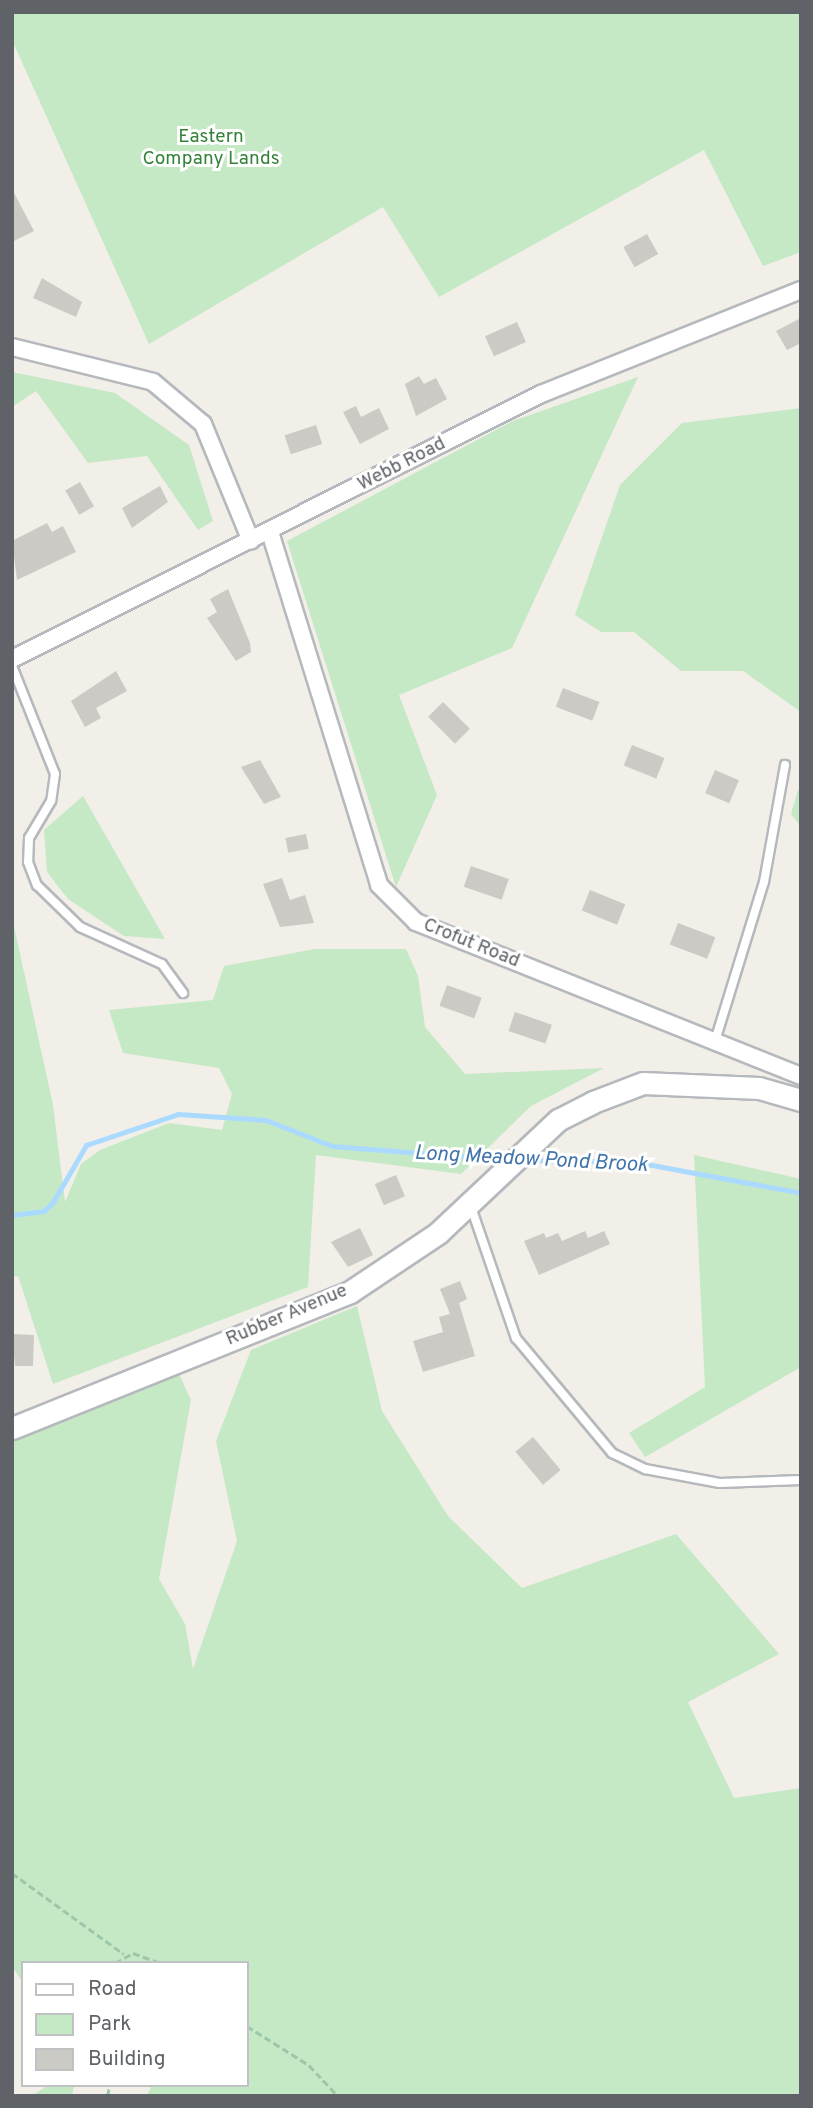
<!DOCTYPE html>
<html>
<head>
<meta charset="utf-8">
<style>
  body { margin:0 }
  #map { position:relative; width:813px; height:2108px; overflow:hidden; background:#f1efe8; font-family:Overpass,sans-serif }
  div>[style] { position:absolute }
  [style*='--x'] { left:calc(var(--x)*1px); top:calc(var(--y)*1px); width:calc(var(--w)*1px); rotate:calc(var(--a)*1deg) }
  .green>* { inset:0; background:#c5e8c5 }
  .stream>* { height:5px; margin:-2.5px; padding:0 2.5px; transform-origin:2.5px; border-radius:2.5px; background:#aadaff }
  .building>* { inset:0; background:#cccac5; transform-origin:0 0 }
  .path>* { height:2.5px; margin-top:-1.25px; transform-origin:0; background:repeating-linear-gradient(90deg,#9cc7a9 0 7px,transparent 0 10.5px) }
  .roads { filter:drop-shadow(2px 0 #b5b8bc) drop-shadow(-2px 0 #b5b8bc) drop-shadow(0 2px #b5b8bc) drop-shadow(0 -2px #b5b8bc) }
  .service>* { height:8px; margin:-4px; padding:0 4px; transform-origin:4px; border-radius:4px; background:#fff }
  .minor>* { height:16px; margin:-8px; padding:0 8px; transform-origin:8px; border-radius:8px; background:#fff }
  .tertiary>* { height:21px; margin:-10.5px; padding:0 10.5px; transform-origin:10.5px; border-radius:10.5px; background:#fff }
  span { translate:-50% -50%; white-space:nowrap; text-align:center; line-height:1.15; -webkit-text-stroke:6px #fff; paint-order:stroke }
  .park-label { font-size:19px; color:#348238 }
  .street-label { font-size:19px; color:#5f6368 }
  .water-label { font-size:21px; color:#4174aa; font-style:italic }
  .frame { position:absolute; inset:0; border:14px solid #5f6368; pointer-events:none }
  .legend { position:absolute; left:21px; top:1961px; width:228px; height:126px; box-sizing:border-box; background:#fff; border:2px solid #bfc1c3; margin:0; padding:9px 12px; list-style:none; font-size:21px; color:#5f6368 }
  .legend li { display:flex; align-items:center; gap:14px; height:35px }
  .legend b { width:35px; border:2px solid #bfc1c3 }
</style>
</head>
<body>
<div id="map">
  <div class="green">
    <div style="clip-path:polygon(12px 12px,801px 12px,801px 252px,763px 266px,704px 150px,439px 297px,383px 207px,149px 344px,12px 40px)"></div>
    <div style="clip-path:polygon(12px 372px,115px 393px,189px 445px,213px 521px,198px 530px,147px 456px,88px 463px,36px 391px,12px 407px)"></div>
    <div style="clip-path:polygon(638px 377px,512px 648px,399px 695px,437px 795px,396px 887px,287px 541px,513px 421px)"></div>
    <div style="clip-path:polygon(801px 408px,801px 712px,743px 671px,681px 671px,634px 632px,601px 632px,575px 615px,620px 485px,682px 423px)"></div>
    <div style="clip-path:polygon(798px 790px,801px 791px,801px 827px,791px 814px)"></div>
    <div style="clip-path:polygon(83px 796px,165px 939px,124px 936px,68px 899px,47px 872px,44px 830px)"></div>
    <div style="clip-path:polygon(12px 917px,53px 1105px,65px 1202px,81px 1164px,100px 1150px,169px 1123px,222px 1130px,232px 1094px,219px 1068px,123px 1053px,109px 1010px,213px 1000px,224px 966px,315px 949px,406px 949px,418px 976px,425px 1027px,465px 1074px,604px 1068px,531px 1106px,461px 1174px,316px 1155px,308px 1287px,53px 1384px,18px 1276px,12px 1277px)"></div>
    <div style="clip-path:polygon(694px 1155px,801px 1179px,801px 1367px,645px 1457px,629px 1433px,705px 1387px)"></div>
    <div style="clip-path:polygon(357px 1306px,382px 1411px,448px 1516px,522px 1588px,676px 1534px,779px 1654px,688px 1702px,734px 1798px,801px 1788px,801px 2096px,147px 2096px,152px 2085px,247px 2085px,247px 1963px,23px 1963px,23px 1983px,12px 1966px,12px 1439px,179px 1374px,191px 1400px,159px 1579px,185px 1624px,193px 1669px,237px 1541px,216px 1441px,251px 1350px)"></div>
    <div style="clip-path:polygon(49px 2085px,74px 2085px,72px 2096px,31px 2096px)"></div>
  </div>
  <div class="stream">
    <div style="--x:527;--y:1160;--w:109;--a:1.1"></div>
    <div style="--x:636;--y:1162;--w:168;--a:10.6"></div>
    <div style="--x:12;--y:1215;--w:32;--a:-7"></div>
    <div style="--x:44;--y:1211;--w:13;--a:-45"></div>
    <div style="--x:53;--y:1202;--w:66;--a:-59.9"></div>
    <div style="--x:86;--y:1145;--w:97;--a:-18.6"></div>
    <div style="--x:178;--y:1114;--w:88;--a:3.9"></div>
    <div style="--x:266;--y:1120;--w:71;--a:21.5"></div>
    <div style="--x:332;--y:1146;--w:175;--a:4.6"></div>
  </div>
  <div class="building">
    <div style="clip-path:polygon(12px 189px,34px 231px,12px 242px)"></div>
    <div style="left:647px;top:234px;width:23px;height:27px;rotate:61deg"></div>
    <div style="clip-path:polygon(42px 278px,82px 302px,76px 317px,33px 298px)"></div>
    <div style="clip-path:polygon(801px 318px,801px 343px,787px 350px,776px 331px)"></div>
    <div style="left:517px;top:322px;width:22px;height:35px;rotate:66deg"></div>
    <div style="clip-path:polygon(419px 376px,424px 384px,436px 378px,447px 399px,416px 416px,405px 384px)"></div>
    <div style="clip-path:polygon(356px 406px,361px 417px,379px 408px,389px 429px,360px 444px,343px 412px)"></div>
    <div style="left:316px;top:425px;width:20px;height:33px;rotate:72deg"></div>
    <div style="left:80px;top:482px;width:28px;height:17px;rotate:60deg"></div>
    <div style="clip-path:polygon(160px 486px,168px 502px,132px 528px,122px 508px)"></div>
    <div style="clip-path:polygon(47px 523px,52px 532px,63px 526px,76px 552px,17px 580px,12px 541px)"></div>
    <div style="clip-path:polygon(228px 589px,250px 643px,251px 652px,236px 661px,207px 618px,217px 612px,210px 599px)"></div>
    <div style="clip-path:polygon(116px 671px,127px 691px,96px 708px,101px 718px,85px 727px,71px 701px)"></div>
    <div style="left:563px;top:688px;width:39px;height:20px;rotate:21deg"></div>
    <div style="left:443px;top:702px;width:38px;height:21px;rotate:45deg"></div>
    <div style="left:632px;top:745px;width:35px;height:22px;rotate:22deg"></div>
    <div style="clip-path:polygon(260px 760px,281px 797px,264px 804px,241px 767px)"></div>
    <div style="left:715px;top:770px;width:26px;height:25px;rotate:23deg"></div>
    <div style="left:306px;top:834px;width:15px;height:21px;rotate:79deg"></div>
    <div style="left:471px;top:866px;width:40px;height:22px;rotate:19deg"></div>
    <div style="clip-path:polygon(282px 878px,290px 900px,305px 895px,314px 923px,280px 927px,263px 884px)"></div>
    <div style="left:590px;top:890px;width:38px;height:22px;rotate:22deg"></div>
    <div style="left:678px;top:923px;width:40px;height:23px;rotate:21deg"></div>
    <div style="left:447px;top:985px;width:37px;height:22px;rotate:20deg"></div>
    <div style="left:515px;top:1012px;width:39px;height:20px;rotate:19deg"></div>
    <div style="left:396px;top:1175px;width:23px;height:23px;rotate:67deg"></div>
    <div style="clip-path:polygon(360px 1228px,373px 1255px,348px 1267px,331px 1242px)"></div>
    <div style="clip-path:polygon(585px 1231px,588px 1238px,604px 1231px,610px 1244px,539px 1275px,524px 1241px,544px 1233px,546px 1238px,558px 1233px,562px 1241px)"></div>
    <div style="clip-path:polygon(460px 1281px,467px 1299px,459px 1303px,475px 1356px,423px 1372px,413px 1341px,443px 1332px,439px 1317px,450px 1314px,440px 1289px)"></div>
    <div style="clip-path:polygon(12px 1334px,34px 1335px,33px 1366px,15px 1366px)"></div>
    <div style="left:533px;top:1437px;width:43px;height:23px;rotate:50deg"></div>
  </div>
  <div class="path">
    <div style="--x:12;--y:1873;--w:138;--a:35.9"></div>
    <div style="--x:115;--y:1963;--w:21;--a:-29"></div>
    <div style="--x:133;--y:1953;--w:30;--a:20"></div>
    <div style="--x:247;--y:2026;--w:73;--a:32.2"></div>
    <div style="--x:309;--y:2065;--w:42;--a:46.9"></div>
    <div style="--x:107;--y:2096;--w:11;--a:-75"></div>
  </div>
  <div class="roads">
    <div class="service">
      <div style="--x:12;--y:666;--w:116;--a:68.3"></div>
      <div style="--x:55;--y:774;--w:27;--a:98"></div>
      <div style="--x:51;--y:801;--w:43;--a:120.7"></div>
      <div style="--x:29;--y:838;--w:24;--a:92"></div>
      <div style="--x:28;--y:862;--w:25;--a:69"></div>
      <div style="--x:37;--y:885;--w:60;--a:44.3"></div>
      <div style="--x:80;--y:927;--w:90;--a:24.3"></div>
      <div style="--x:162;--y:964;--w:36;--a:54"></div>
      <div style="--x:715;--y:1041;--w:166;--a:-72.9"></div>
      <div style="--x:764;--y:882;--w:119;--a:-79.8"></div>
      <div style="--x:470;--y:1204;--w:142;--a:71.1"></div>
      <div style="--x:516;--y:1338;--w:150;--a:50.1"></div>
      <div style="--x:612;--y:1453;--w:37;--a:26"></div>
      <div style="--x:645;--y:1469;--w:76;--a:10.6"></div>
      <div style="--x:720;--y:1483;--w:81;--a:-2.1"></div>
    </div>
    <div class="minor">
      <div style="--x:12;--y:347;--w:145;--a:13.9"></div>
      <div style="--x:153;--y:382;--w:65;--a:40"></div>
      <div style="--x:203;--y:424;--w:126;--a:67.7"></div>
      <div style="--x:270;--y:532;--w:369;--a:72.8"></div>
      <div style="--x:379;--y:885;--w:52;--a:45"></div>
      <div style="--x:416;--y:922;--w:415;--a:21.8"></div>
      <div style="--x:12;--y:659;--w:592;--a:-26.61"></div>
      <div style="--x:541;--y:394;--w:280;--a:-21.8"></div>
    </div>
    <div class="tertiary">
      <div style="--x:12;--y:1428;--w:364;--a:-21.9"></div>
      <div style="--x:350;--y:1292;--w:106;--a:-33.8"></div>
      <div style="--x:438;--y:1233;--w:165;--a:-43.3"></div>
      <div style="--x:558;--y:1120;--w:39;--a:-27"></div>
      <div style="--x:593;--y:1102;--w:53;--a:-20.8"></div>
      <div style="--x:643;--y:1083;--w:116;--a:2.5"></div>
      <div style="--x:759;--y:1088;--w:44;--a:15.9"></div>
    </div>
  </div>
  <div class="park-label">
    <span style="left:211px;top:149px">Eastern<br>Company Lands</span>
  </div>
  <div class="street-label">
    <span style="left:402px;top:465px;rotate:-27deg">Webb Road</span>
    <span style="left:471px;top:944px;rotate:22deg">Crofut Road</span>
    <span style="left:287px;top:1316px;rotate:-23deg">Rubber Avenue</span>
  </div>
  <div class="water-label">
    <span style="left:531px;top:1160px;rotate:3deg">Long Meadow Pond Brook</span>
  </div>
  <div class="frame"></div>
  <ul class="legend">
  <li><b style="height:9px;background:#fff"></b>Road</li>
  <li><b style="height:19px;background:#c5e8c5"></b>Park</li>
  <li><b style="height:19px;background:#cccac5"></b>Building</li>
  </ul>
</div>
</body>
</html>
